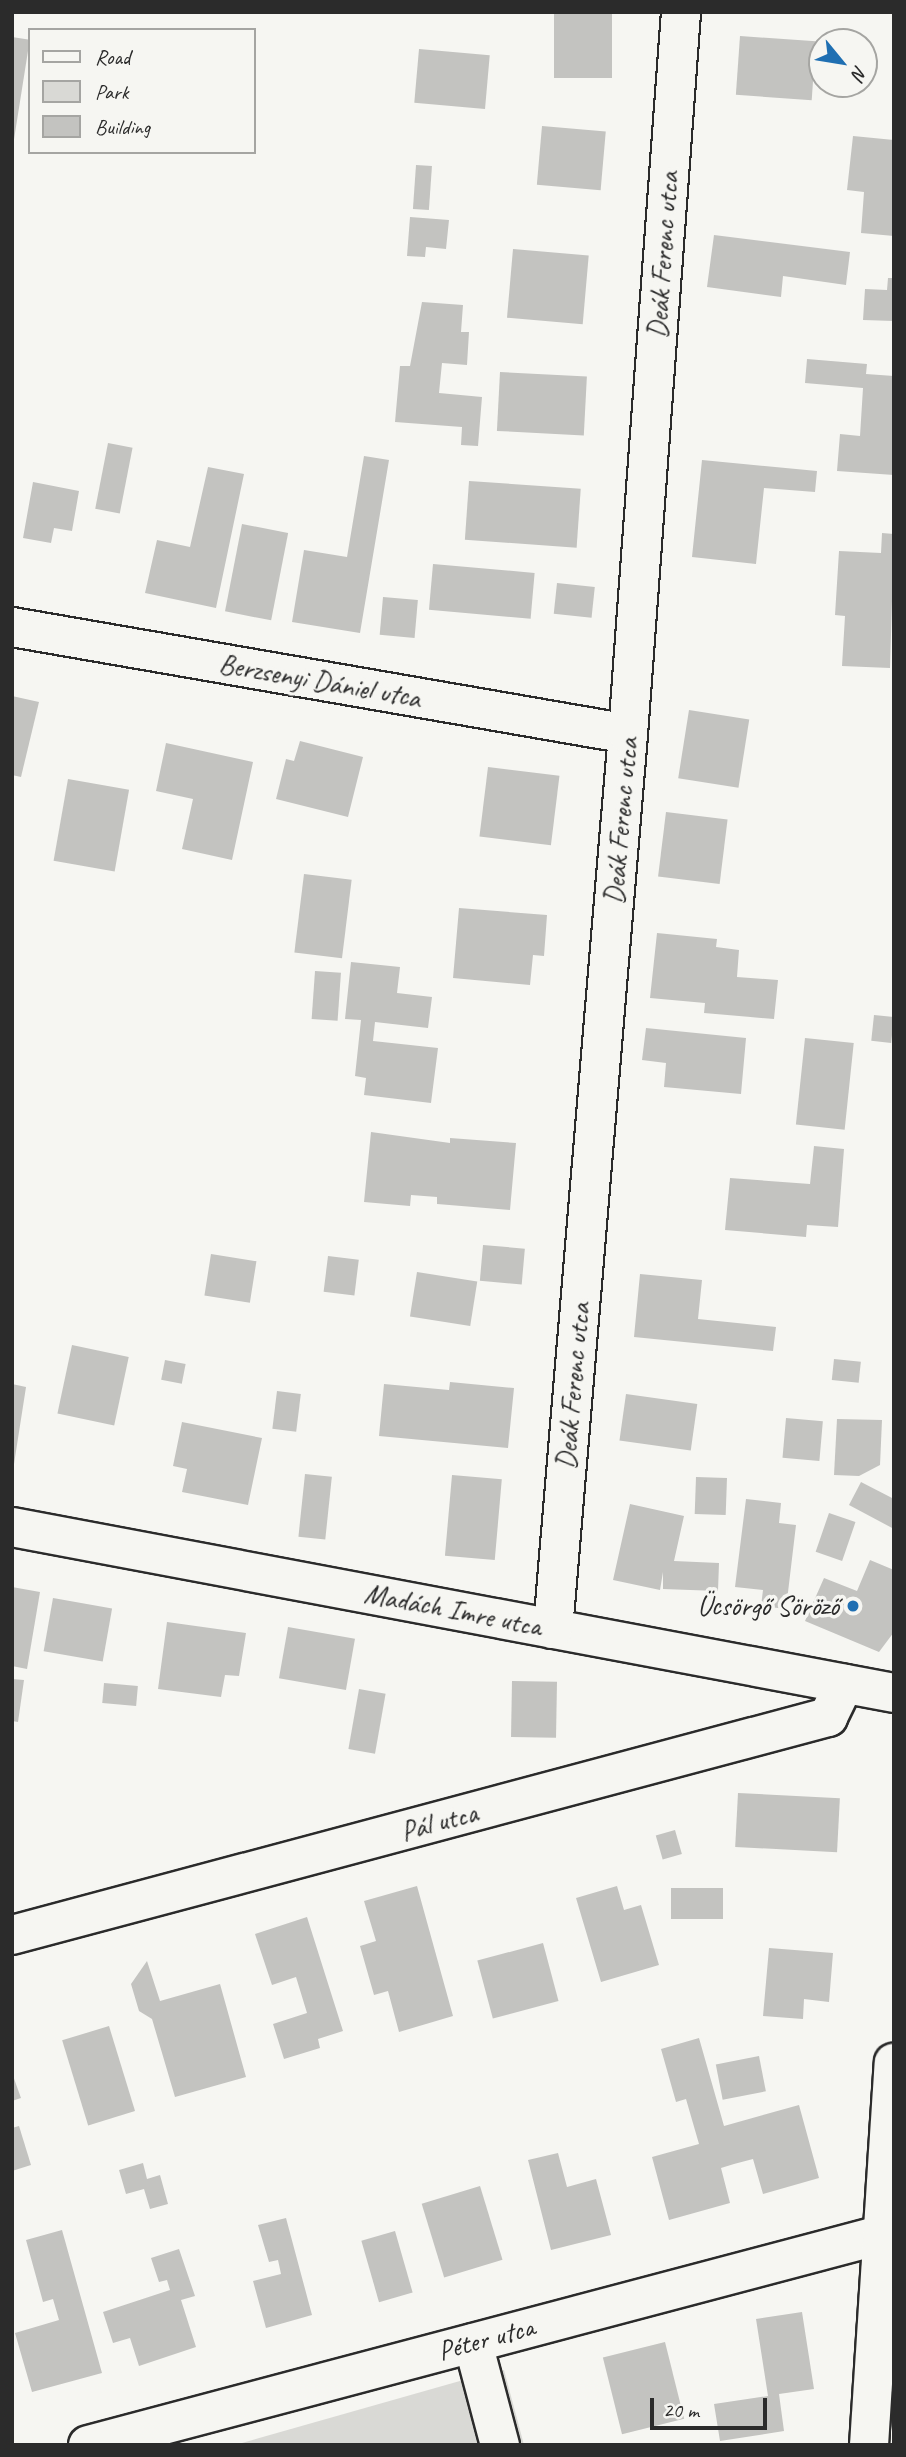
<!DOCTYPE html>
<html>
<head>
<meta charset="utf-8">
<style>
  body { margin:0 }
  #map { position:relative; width:906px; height:2457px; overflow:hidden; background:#f6f6f2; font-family:Caveat,sans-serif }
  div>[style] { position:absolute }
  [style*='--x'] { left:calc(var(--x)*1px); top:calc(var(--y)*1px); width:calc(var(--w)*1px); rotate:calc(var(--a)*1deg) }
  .green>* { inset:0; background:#d9d9d5 }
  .building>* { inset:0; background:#c3c3c0; transform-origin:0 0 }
  .roads { filter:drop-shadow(2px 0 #2b2b2b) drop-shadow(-2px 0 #2b2b2b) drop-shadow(0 2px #2b2b2b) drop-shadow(0 -2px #2b2b2b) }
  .minor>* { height:38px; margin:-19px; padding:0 19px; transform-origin:19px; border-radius:19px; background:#f6f6f2 }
  .dots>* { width:19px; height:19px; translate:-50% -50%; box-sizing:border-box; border:4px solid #f6f6f2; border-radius:50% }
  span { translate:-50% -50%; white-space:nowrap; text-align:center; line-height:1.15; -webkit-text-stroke:7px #f6f6f2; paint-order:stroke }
  .street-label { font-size:28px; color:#2b2b2b }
  .poi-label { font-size:28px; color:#2b2b2b }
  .right { translate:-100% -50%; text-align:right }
  .frame { position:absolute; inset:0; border:14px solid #2b2b2b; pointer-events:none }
  .legend { position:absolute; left:28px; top:28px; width:228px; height:126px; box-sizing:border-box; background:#f6f6f2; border:2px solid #a5a5a2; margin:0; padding:9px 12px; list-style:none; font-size:21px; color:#2b2b2b }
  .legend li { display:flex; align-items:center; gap:14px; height:35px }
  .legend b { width:35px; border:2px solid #a5a5a2 }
  .north { position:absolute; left:808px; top:28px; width:70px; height:70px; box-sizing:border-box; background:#f6f6f2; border:2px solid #a5a5a2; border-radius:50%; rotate:120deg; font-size:19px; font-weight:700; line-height:28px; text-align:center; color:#2b2b2b }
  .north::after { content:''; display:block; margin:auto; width:24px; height:32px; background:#1f6fb2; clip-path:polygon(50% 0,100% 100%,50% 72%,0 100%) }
  .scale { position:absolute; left:650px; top:2398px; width:117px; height:32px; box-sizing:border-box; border:4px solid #2b2b2b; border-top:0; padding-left:9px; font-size:21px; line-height:24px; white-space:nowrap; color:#2b2b2b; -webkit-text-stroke:5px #f6f6f2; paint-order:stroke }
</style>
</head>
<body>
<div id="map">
  <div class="green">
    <div style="clip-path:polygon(504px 2370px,524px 2445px,235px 2445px,481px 2375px)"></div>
  </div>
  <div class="building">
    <div style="left:554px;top:12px;width:58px;height:66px"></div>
    <div style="left:740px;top:36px;width:76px;height:59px;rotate:4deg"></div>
    <div style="left:12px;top:37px;width:18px;height:110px;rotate:9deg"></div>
    <div style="left:419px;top:49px;width:71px;height:54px;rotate:5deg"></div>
    <div style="left:542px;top:126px;width:64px;height:59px;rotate:5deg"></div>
    <div style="clip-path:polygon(853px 136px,894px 140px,894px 236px,861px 233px,864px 192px,847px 190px)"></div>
    <div style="left:416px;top:165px;width:16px;height:44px;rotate:4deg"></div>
    <div style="clip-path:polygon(410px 217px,449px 220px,446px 249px,426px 247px,425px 257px,407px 256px)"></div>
    <div style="clip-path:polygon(714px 235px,850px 252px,846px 285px,783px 276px,781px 297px,707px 287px)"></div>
    <div style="left:513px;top:249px;width:76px;height:69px;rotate:5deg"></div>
    <div style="clip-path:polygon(888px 278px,894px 278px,894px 321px,863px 320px,865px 289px,887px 290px)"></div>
    <div style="clip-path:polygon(422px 302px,463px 305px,461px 332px,469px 332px,467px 365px,442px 363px,439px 393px,482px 397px,478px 446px,461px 445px,462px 427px,395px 422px,400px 366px,410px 366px)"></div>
    <div style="clip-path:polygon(807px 359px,867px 364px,866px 374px,894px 376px,894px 475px,837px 471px,840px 434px,860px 436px,863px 388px,805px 383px)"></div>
    <div style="left:500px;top:372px;width:87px;height:59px;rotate:3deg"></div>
    <div style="left:108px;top:443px;width:25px;height:67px;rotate:11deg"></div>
    <div style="clip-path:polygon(364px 456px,389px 460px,360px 633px,292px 622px,304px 550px,347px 557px)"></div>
    <div style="clip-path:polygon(702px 460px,817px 471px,815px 492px,764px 488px,756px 564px,692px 557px)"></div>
    <div style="clip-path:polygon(208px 467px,244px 474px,216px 608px,145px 593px,157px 540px,190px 547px)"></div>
    <div style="left:469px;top:481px;width:112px;height:59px;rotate:4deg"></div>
    <div style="clip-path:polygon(33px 482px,79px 491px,72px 531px,54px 528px,51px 543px,23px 538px)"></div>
    <div style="left:242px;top:524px;width:47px;height:89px;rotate:11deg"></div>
    <div style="clip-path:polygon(882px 533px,894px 534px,890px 668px,842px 666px,845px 616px,835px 615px,839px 551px,881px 553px)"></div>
    <div style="left:433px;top:564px;width:102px;height:46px;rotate:5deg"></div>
    <div style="left:557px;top:583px;width:38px;height:31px;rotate:6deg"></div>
    <div style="left:383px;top:597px;width:35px;height:38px;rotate:5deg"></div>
    <div style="clip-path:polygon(12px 696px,39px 702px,21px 777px,12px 775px)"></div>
    <div style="left:689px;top:710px;width:61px;height:69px;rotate:9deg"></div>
    <div style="clip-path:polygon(300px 741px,363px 757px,348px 817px,276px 799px,286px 759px,294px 761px)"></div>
    <div style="clip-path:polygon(166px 743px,253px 762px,232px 860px,182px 849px,193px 799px,156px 791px)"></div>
    <div style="left:488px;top:767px;width:72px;height:70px;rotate:7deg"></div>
    <div style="left:68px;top:779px;width:62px;height:83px;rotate:10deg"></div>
    <div style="left:666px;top:812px;width:62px;height:65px;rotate:7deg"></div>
    <div style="left:304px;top:874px;width:48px;height:79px;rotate:7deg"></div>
    <div style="clip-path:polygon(459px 908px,547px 915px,544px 956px,533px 955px,530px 985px,453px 978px)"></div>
    <div style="clip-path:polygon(657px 933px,717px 939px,716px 947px,739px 950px,737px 977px,778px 980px,774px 1019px,704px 1013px,705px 1003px,650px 998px)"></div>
    <div style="clip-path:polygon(351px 962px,400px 967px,397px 993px,432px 997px,428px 1028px,375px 1022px,373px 1041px,438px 1048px,431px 1103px,364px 1095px,366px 1078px,355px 1076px,361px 1020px,345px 1019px)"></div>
    <div style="left:315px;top:971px;width:26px;height:48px;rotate:4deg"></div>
    <div style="left:874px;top:1015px;width:20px;height:26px;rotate:6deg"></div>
    <div style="clip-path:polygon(646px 1028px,746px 1038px,741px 1094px,664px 1087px,666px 1063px,642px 1060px)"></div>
    <div style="left:805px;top:1038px;width:49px;height:87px;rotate:6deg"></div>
    <div style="clip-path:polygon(371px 1132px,450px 1143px,450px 1138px,516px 1143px,510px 1210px,437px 1204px,437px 1197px,411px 1195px,410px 1206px,364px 1202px)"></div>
    <div style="clip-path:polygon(814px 1146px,844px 1149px,838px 1227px,807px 1225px,806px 1237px,725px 1230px,730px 1178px,810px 1184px)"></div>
    <div style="left:483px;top:1245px;width:42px;height:36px;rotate:5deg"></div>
    <div style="left:211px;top:1254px;width:46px;height:42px;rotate:9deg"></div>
    <div style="left:328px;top:1256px;width:31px;height:36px;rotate:7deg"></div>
    <div style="left:417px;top:1272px;width:61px;height:45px;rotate:9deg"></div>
    <div style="clip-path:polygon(640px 1274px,702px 1280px,698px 1319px,776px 1327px,773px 1351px,634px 1337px)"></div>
    <div style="left:72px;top:1345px;width:58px;height:70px;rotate:12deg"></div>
    <div style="left:834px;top:1359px;width:27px;height:21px;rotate:6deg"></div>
    <div style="left:165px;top:1360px;width:21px;height:20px;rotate:11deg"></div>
    <div style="clip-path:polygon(450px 1382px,514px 1388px,508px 1448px,379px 1436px,384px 1384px,449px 1390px)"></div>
    <div style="clip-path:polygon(12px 1384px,26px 1387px,14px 1464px,12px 1464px)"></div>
    <div style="left:277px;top:1391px;width:24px;height:38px;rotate:7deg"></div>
    <div style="left:626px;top:1394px;width:72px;height:47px;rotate:8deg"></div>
    <div style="left:786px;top:1418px;width:37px;height:40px;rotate:5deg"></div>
    <div style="clip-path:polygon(837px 1419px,882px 1420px,880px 1465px,859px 1476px,834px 1475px)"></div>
    <div style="clip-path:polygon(182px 1422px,262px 1438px,248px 1505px,182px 1492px,187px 1469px,173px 1466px)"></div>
    <div style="left:305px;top:1474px;width:27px;height:63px;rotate:6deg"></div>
    <div style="left:452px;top:1475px;width:50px;height:81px;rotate:5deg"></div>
    <div style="left:696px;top:1477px;width:31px;height:37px;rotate:2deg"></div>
    <div style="clip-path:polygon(861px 1482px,894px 1499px,894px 1529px,849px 1505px)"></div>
    <div style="clip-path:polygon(746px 1499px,781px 1503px,779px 1523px,796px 1525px,786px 1609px,761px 1606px,763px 1590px,735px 1587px)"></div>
    <div style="clip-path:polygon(630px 1504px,684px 1516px,674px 1561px,719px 1563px,718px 1591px,663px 1589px,663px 1572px,660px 1590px,613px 1580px)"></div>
    <div style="left:829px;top:1513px;width:28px;height:41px;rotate:19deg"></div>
    <div style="clip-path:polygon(870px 1560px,894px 1570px,894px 1632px,879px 1652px,805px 1621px,824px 1578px,857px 1591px)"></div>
    <div style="clip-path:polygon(12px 1587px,40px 1592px,27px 1669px,12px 1666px)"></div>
    <div style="left:53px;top:1598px;width:60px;height:54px;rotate:10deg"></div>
    <div style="clip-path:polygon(167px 1622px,246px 1633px,239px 1676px,225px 1675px,221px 1697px,158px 1689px)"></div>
    <div style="left:288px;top:1627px;width:68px;height:52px;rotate:10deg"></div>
    <div style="clip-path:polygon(12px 1679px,24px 1680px,18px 1722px,12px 1721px)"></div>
    <div style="left:512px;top:1681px;width:45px;height:56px;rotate:1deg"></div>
    <div style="left:104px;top:1683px;width:34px;height:20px;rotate:5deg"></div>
    <div style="left:359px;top:1689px;width:27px;height:61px;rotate:10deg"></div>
    <div style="left:738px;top:1793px;width:102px;height:54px;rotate:3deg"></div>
    <div style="left:675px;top:1830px;width:25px;height:20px;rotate:74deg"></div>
    <div style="clip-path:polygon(417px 1886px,453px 2016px,399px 2032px,388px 1991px,374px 1995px,360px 1946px,376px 1941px,364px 1901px)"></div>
    <div style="clip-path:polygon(617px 1886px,624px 1910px,641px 1905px,659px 1965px,601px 1982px,576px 1898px)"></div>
    <div style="left:671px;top:1888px;width:52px;height:31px"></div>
    <div style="clip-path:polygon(307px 1917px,343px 2031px,318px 2039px,320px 2048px,284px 2059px,273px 2024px,307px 2013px,296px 1977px,272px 1985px,255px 1934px)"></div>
    <div style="left:543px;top:1943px;width:60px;height:68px;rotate:75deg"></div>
    <div style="clip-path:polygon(769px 1948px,833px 1953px,829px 2002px,804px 1999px,803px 2019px,763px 2016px)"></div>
    <div style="clip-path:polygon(147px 1961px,160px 2001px,220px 1984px,246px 2077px,175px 2097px,152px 2019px,139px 2011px,131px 1984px)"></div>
    <div style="left:109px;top:2026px;width:89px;height:49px;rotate:73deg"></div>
    <div style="clip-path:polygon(699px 2038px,724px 2126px,799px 2105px,819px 2178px,763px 2194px,753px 2159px,734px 2164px,721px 2168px,730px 2203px,669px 2220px,652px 2157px,699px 2144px,686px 2099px,676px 2102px,661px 2049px)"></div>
    <div style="left:759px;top:2056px;width:36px;height:44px;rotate:79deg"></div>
    <div style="clip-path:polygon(12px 2073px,21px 2098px,12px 2101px)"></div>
    <div style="clip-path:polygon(19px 2126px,31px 2165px,12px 2171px,12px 2128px)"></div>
    <div style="clip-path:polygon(558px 2153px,567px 2187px,596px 2179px,611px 2235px,551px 2250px,528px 2160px)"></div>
    <div style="clip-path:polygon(143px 2163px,147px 2179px,160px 2175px,168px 2204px,150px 2209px,144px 2189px,126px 2194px,119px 2170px)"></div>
    <div style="left:480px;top:2186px;width:77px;height:61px;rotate:73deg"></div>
    <div style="clip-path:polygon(286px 2218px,312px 2315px,266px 2328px,253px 2281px,281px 2274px,278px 2260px,269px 2262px,258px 2225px)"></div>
    <div style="clip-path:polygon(62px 2230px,102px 2373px,32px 2392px,15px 2333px,59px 2320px,53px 2299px,43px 2302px,26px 2240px)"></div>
    <div style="left:395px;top:2231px;width:64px;height:35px;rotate:74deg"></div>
    <div style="clip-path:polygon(179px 2249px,195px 2296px,181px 2300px,196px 2347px,139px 2366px,130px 2338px,113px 2343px,103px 2312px,170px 2290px,167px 2280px,159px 2282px,151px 2258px)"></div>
    <div style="clip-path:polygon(802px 2312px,814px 2389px,779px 2394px,784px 2431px,720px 2441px,714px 2404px,768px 2396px,756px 2319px)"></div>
    <div style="left:665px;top:2342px;width:79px;height:64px;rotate:76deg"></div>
  </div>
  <div class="roads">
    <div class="minor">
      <div style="--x:12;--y:627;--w:625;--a:9.85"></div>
      <div style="--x:12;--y:1527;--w:897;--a:10.66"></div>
      <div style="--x:553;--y:1629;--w:898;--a:-85.21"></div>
      <div style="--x:628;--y:734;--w:724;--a:-85.8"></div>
      <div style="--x:12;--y:1935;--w:845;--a:-14.96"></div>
      <div style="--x:828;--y:1717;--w:37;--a:-64"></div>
      <div style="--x:473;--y:2343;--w:106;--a:75.2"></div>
      <div style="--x:88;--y:2445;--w:823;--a:-14.85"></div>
      <div style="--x:869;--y:2445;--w:383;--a:-86.3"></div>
    </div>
  </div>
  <div class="dots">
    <div style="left:853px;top:1606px;background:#1f6fb2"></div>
  </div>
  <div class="street-label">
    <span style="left:663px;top:255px;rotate:-86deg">Deák Ferenc utca</span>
    <span style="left:320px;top:681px;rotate:10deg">Berzsenyi Dániel utca</span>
    <span style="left:621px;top:821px;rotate:-85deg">Deák Ferenc utca</span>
    <span style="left:573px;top:1386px;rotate:-85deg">Deák Ferenc utca</span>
    <span style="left:453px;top:1610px;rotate:11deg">Madách Imre utca</span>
    <span style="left:439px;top:1822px;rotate:-15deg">Pál utca</span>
    <span style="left:486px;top:2339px;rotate:-15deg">Péter utca</span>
  </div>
  <div class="poi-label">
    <span class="right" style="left:839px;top:1606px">Ücsörgő Söröző</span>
  </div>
  <div class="frame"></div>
  <ul class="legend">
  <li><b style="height:9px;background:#f6f6f2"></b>Road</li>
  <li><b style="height:19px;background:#d9d9d5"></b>Park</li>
  <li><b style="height:19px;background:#c3c3c0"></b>Building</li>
  </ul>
  <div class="north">N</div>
  <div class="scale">20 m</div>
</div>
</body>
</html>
